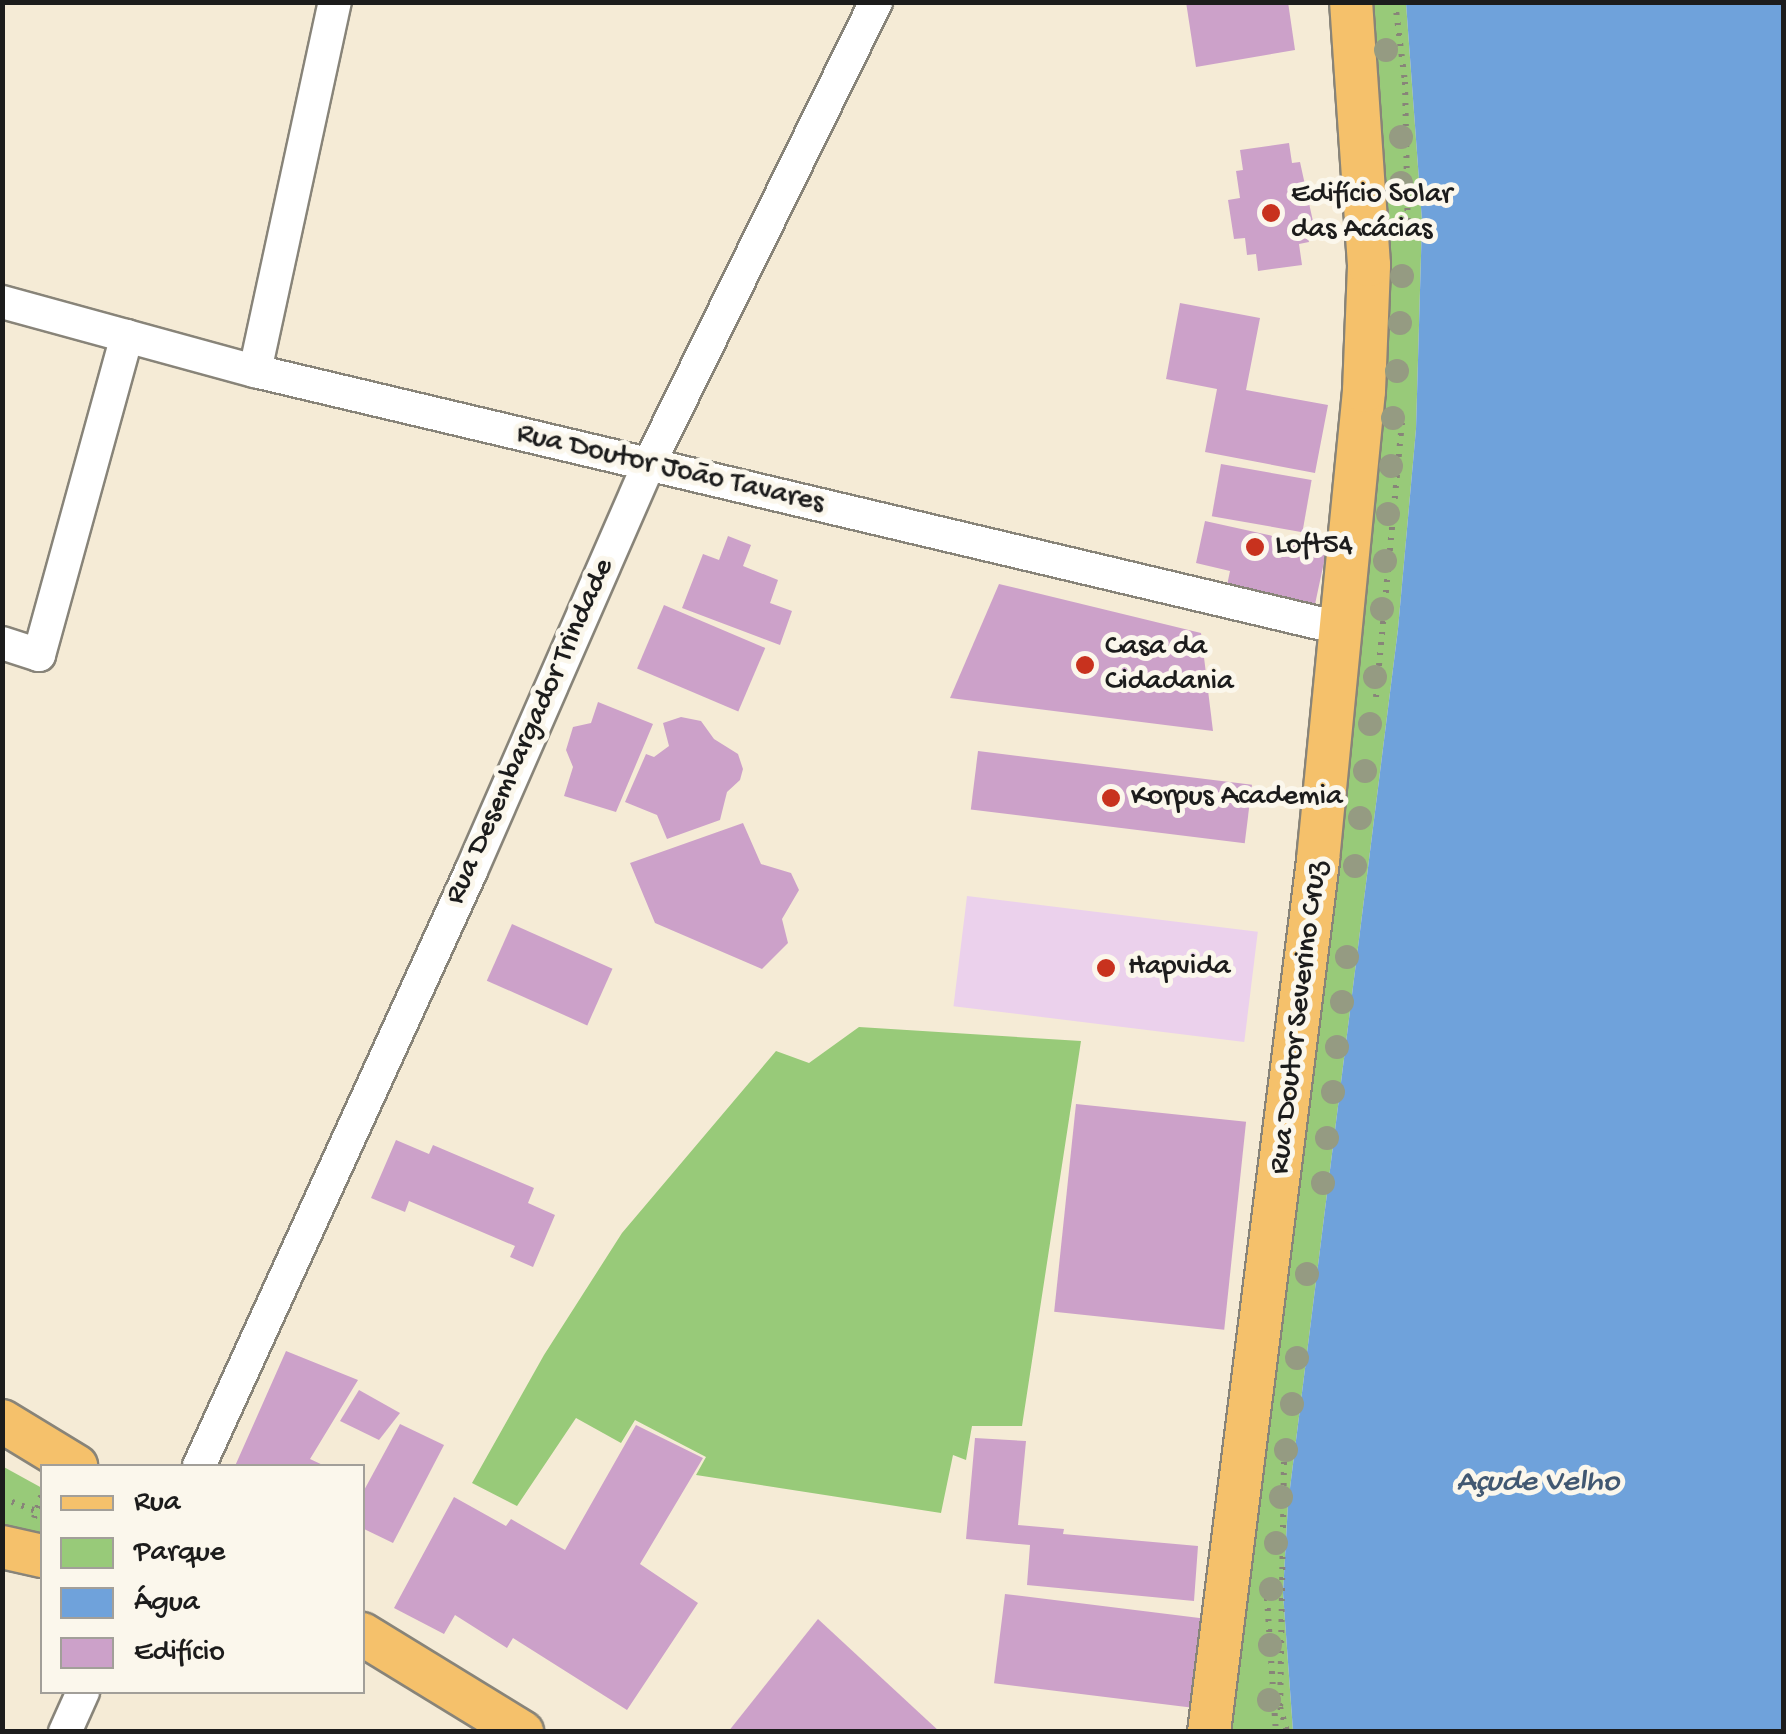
<!DOCTYPE html>
<html>
<head>
<meta charset="utf-8">
<style>
  body { margin:0 }
  #map { position:relative; width:1786px; height:1734px; overflow:hidden; background:#f5ebd6; font-family:"Gochi Hand",sans-serif }
  div>[style] { position:absolute }
  [style*='--x'] { left:calc(var(--x)*1px); top:calc(var(--y)*1px); width:calc(var(--w)*1px); rotate:calc(var(--a)*1deg) }
  .built>* { inset:0; background:#ebd1ec; transform-origin:0 0 }
  .green>* { inset:0; background:#98ca79 }
  .water>* { inset:0; background:#6fa2db }
  .building>* { inset:0; background:#cca1c9; transform-origin:0 0 }
  .path>* { height:6px; margin-top:-3px; transform-origin:0; background:repeating-linear-gradient(90deg,#888479 0 2.5px,transparent 0 10.5px) }
  .roads { filter:drop-shadow(2px 0 #888479) drop-shadow(-2px 0 #888479) drop-shadow(0 2px #888479) drop-shadow(0 -2px #888479) }
  .minor>* { height:32px; margin:-16px; padding:0 16px; transform-origin:16px; border-radius:16px; background:#fff }
  .major>* { height:42px; margin:-21px; padding:0 21px; transform-origin:21px; border-radius:21px; background:#f5c16b }
  .trees>* { width:24px; height:24px; margin:-12px; border-radius:50%; background:#959b82 }
  .dots>* { width:28px; height:28px; translate:-50% -50%; box-sizing:border-box; border:5px solid #fbf7ec; border-radius:50% }
  span { translate:-50% -50%; white-space:nowrap; text-align:center; line-height:1.15; -webkit-text-stroke:10px #fbf7ec; paint-order:stroke }
  .poi-label { font-size:30px; color:#1c1c1c }
  .left { translate:0 -50%; text-align:left }
  .street-label { font-size:30px; color:#1c1c1c }
  .water-label { font-size:32px; color:#415872; font-style:italic }
  .frame { position:absolute; inset:0; border:5px solid #1c1c1c; pointer-events:none }
  .legend { position:absolute; left:40px; top:1464px; width:325px; height:230px; box-sizing:border-box; background:#fbf7ec; border:2px solid #a29f99; margin:0; padding:12px 18px; list-style:none; font-size:30px; color:#1c1c1c }
  .legend li { display:flex; align-items:center; gap:20px; height:50px }
  .legend b { width:50px; border:2px solid #a29f99 }
</style>
</head>
<body>
<div id="map">
  <div class="built">
    <div style="left:967px;top:896px;width:293px;height:111px;rotate:7deg"></div>
  </div>
  <div class="green">
    <div style="clip-path:polygon(1355px 3px,1406px 3px,1422px 221px,1416px 429px,1398px 629px,1288px 1504px,1283px 1593px,1293px 1731px,1225px 1732px,1359px 588px)"></div>
    <div style="clip-path:polygon(859px 1027px,1081px 1041px,1022px 1426px,972px 1426px,966px 1460px,953px 1455px,941px 1513px,696px 1475px,706px 1457px,635px 1420px,621px 1443px,576px 1418px,517px 1506px,472px 1483px,544px 1355px,622px 1233px,776px 1051px,809px 1063px)"></div>
    <div style="clip-path:polygon(2px 1466px,42px 1488px,42px 1538px,3px 1531px)"></div>
  </div>
  <div class="water">
    <div style="clip-path:polygon(1406px 3px,1783px 3px,1783px 1731px,1293px 1731px,1283px 1593px,1288px 1504px,1398px 629px,1416px 429px,1422px 221px)"></div>
  </div>
  <div class="building">
    <div style="clip-path:polygon(1186px 2px,1288px 2px,1295px 50px,1196px 67px)"></div>
    <div style="clip-path:polygon(1289px 143px,1292px 163px,1300px 162px,1314px 226px,1306px 227px,1309px 242px,1299px 244px,1302px 265px,1258px 271px,1256px 254px,1247px 255px,1245px 238px,1234px 239px,1228px 200px,1240px 198px,1236px 171px,1243px 170px,1240px 150px)"></div>
    <div style="clip-path:polygon(1180px 303px,1260px 318px,1246px 390px,1328px 405px,1315px 473px,1205px 452px,1217px 389px,1166px 379px)"></div>
    <div style="left:1221px;top:464px;width:92px;height:53px;rotate:10deg"></div>
    <div style="clip-path:polygon(1205px 521px,1327px 548px,1314px 609px,1226px 590px,1230px 571px,1196px 563px)"></div>
    <div style="clip-path:polygon(728px 536px,751px 545px,743px 566px,778px 580px,770px 603px,792px 611px,780px 645px,682px 608px,703px 554px,719px 560px)"></div>
    <div style="clip-path:polygon(999px 584px,1201px 633px,1213px 731px,950px 698px)"></div>
    <div style="left:664px;top:605px;width:110px;height:69px;rotate:23deg"></div>
    <div style="clip-path:polygon(598px 702px,653px 724px,616px 812px,564px 796px,573px 767px,566px 750px,573px 727px,591px 723px)"></div>
    <div style="clip-path:polygon(681px 717px,701px 721px,714px 739px,738px 754px,743px 769px,740px 780px,727px 792px,720px 820px,667px 839px,657px 815px,625px 802px,646px 754px,654px 757px,669px 746px,663px 723px)"></div>
    <div style="left:978px;top:751px;width:276px;height:59px;rotate:7deg"></div>
    <div style="clip-path:polygon(743px 823px,761px 864px,791px 873px,799px 890px,782px 919px,788px 943px,762px 969px,655px 923px,630px 863px)"></div>
    <div style="left:512px;top:924px;width:110px;height:62px;rotate:24deg"></div>
    <div style="left:1076px;top:1104px;width:171px;height:209px;rotate:6deg"></div>
    <div style="clip-path:polygon(396px 1140px,429px 1154px,433px 1145px,534px 1188px,528px 1203px,555px 1215px,533px 1267px,510px 1257px,515px 1246px,409px 1201px,405px 1212px,371px 1198px)"></div>
    <div style="clip-path:polygon(286px 1351px,358px 1380px,310px 1459px,325px 1466px,235px 1466px)"></div>
    <div style="clip-path:polygon(359px 1390px,400px 1413px,379px 1440px,340px 1421px)"></div>
    <div style="clip-path:polygon(400px 1424px,444px 1445px,393px 1543px,362px 1528px,362px 1494px)"></div>
    <div style="clip-path:polygon(636px 1425px,703px 1458px,640px 1564px,698px 1603px,627px 1710px,513px 1638px,507px 1648px,455px 1615px,444px 1634px,394px 1608px,454px 1497px,506px 1526px,511px 1519px,565px 1550px)"></div>
    <div style="clip-path:polygon(975px 1438px,1026px 1441px,1018px 1525px,1064px 1529px,1063px 1534px,1198px 1546px,1194px 1601px,1027px 1585px,1030px 1545px,966px 1539px)"></div>
    <div style="left:1005px;top:1594px;width:198px;height:90px;rotate:7deg"></div>
    <div style="clip-path:polygon(818px 1619px,940px 1732px,728px 1732px)"></div>
  </div>
  <div class="path">
    <div style="--x:1395;--y:2;--w:81;--a:82.9"></div>
    <div style="--x:1405;--y:82;--w:157;--a:88.9"></div>
    <div style="--x:1376;--y:697;--w:277;--a:-84.6"></div>
    <div style="--x:1284;--y:1462;--w:245;--a:90.9"></div>
    <div style="--x:1280;--y:1707;--w:26;--a:74"></div>
    <div style="--x:2;--y:1498;--w:36;--a:21"></div>
    <div style="--x:34;--y:1518;--w:26;--a:-72"></div>
    <div style="--x:1267;--y:1598;--w:134;--a:86.2"></div>
  </div>
  <div class="roads">
    <div class="minor">
      <div style="--x:2;--y:302;--w:262;--a:15.3"></div>
      <div style="--x:255;--y:371;--w:1115;--a:13.33"></div>
      <div style="--x:255;--y:371;--w:378;--a:-77.8"></div>
      <div style="--x:2;--y:643;--w:39;--a:18"></div>
      <div style="--x:39;--y:655;--w:331;--a:-74.6"></div>
      <div style="--x:199;--y:1466;--w:654;--a:-65.43"></div>
      <div style="--x:471;--y:871;--w:442;--a:-66.4"></div>
      <div style="--x:648;--y:466;--w:517;--a:-63.83"></div>
      <div style="--x:65;--y:1732;--w:44;--a:-65.8"></div>
    </div>
    <div class="major">
      <div style="--x:2;--y:1421;--w:87;--a:31.3"></div>
      <div style="--x:2;--y:1547;--w:41;--a:12.7"></div>
      <div style="--x:362;--y:1634;--w:188;--a:31.5"></div>
      <div style="--x:1209;--y:1732;--w:879;--a:-82.87"></div>
      <div style="--x:1318;--y:860;--w:471;--a:-84.4"></div>
      <div style="--x:1364;--y:391;--w:126;--a:-87.7"></div>
      <div style="--x:1369;--y:265;--w:264;--a:-93.9"></div>
    </div>
  </div>
  <div class="trees">
    <div style="left:1386px;top:50px"></div>
    <div style="left:1401px;top:137px"></div>
    <div style="left:1401px;top:183px"></div>
    <div style="left:1402px;top:229px"></div>
    <div style="left:1402px;top:276px"></div>
    <div style="left:1400px;top:323px"></div>
    <div style="left:1397px;top:371px"></div>
    <div style="left:1393px;top:418px"></div>
    <div style="left:1391px;top:466px"></div>
    <div style="left:1388px;top:514px"></div>
    <div style="left:1385px;top:561px"></div>
    <div style="left:1382px;top:609px"></div>
    <div style="left:1375px;top:677px"></div>
    <div style="left:1370px;top:724px"></div>
    <div style="left:1365px;top:771px"></div>
    <div style="left:1360px;top:818px"></div>
    <div style="left:1355px;top:866px"></div>
    <div style="left:1347px;top:957px"></div>
    <div style="left:1342px;top:1002px"></div>
    <div style="left:1337px;top:1047px"></div>
    <div style="left:1333px;top:1092px"></div>
    <div style="left:1327px;top:1138px"></div>
    <div style="left:1323px;top:1183px"></div>
    <div style="left:1307px;top:1274px"></div>
    <div style="left:1297px;top:1358px"></div>
    <div style="left:1292px;top:1404px"></div>
    <div style="left:1286px;top:1450px"></div>
    <div style="left:1281px;top:1497px"></div>
    <div style="left:1276px;top:1543px"></div>
    <div style="left:1271px;top:1589px"></div>
    <div style="left:1270px;top:1645px"></div>
    <div style="left:1269px;top:1700px"></div>
  </div>
  <div class="dots">
    <div style="left:1271px;top:213px;background:#c8321e"></div>
    <div style="left:1255px;top:547px;background:#c8321e"></div>
    <div style="left:1085px;top:665px;background:#c8321e"></div>
    <div style="left:1111px;top:798px;background:#c8321e"></div>
    <div style="left:1106px;top:968px;background:#c8321e"></div>
  </div>
  <div class="poi-label">
    <span class="left" style="left:1291px;top:213px">Edifício Solar<br>das Acácias</span>
    <span class="left" style="left:1275px;top:547px">Loft54</span>
    <span class="left" style="left:1105px;top:665px">Casa da<br>Cidadania</span>
    <span class="left" style="left:1131px;top:798px">Korpus Academia</span>
    <span class="left" style="left:1128px;top:968px">Hapvida</span>
  </div>
  <div class="street-label">
    <span style="left:670px;top:470px;rotate:13deg">Rua Doutor João Tavares</span>
    <span style="left:531px;top:732px;rotate:-66deg">Rua Desembargador Trindade</span>
    <span style="left:1300px;top:1018px;rotate:-83deg">Rua Doutor Severino Cruz</span>
  </div>
  <div class="water-label">
    <span style="left:1538px;top:1483px">Açude Velho</span>
  </div>
  <div class="frame"></div>
  <ul class="legend">
  <li><b style="height:12px;background:#f5c16b"></b>Rua</li>
  <li><b style="height:28px;background:#98ca79"></b>Parque</li>
  <li><b style="height:28px;background:#6fa2db"></b>Água</li>
  <li><b style="height:28px;background:#cca1c9"></b>Edifício</li>
  </ul>
</div>
</body>
</html>
